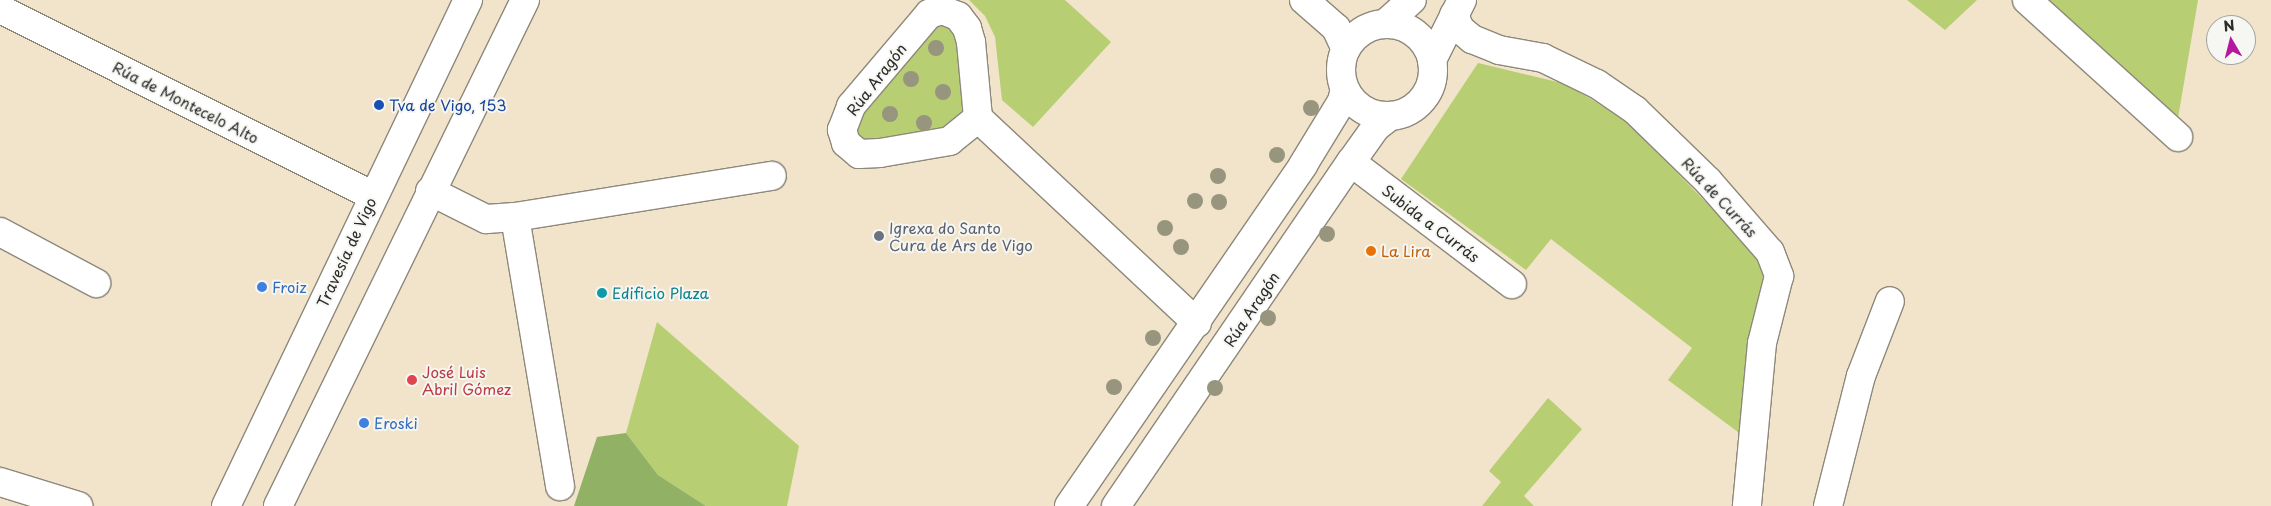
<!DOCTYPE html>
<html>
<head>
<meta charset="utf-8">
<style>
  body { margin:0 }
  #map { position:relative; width:2271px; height:506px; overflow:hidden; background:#f1e4cb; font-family:"Playpen Sans",sans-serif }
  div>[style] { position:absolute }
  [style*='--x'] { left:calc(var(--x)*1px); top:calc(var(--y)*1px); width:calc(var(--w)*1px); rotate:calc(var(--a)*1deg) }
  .green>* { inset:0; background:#b7ce72 }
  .forest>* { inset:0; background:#91b164 }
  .roads { filter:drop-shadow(1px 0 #8e887b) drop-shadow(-1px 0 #8e887b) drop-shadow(0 1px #8e887b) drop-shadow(0 -1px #8e887b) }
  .minor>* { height:28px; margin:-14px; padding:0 14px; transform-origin:14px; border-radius:14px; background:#fff }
  .major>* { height:28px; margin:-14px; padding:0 14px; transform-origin:14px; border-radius:14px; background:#fff }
  .major>.ring { margin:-14px; padding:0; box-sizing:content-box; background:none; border:28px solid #fff; border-radius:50% }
  .trees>* { width:16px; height:16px; margin:-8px; border-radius:50%; background:#97957d }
  .dots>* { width:14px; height:14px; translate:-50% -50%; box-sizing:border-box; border:2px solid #f6f6f2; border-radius:50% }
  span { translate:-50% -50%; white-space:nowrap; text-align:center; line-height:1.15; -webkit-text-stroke:4px #f6f6f2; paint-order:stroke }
  .street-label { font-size:15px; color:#2b2b2b }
  .transit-label { font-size:15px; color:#164399 }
  .left { translate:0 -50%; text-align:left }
  .worship-label { font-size:15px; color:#5b616d }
  .food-label { font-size:15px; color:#c56008 }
  .shop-label { font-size:15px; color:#366cbe }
  .culture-label { font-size:15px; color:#0d838f }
  .health-label { font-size:15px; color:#be3a42 }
  .north { position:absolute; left:2206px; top:15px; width:50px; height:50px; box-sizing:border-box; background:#f6f6f2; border:1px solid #a5a5a2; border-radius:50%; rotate:352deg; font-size:14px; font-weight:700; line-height:20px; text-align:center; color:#2b2b2b }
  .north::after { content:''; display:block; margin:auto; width:18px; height:22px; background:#b5179e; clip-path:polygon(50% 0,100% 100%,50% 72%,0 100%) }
</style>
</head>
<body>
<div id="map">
  <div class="green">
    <div style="clip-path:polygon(969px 0,1065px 0,1111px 42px,1033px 127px,1002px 100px,995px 37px,985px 16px)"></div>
    <div style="clip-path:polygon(1907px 0,1977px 0,1945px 30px)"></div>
    <div style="clip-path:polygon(2043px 0,2198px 0,2178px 118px)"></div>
    <div style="clip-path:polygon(945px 23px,958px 37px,963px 107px,959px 121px,946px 131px,866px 143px,855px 131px,857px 117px,929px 25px)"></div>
    <div style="clip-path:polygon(1478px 63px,1566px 84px,1624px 119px,1762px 259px,1767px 277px,1742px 435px,1668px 380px,1692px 348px,1551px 239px,1526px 270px,1401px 179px)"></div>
    <div style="clip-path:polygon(657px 322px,799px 446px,787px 506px,706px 506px,658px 475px,626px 433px)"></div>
    <div style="clip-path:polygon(1548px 398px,1582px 429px,1524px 496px,1534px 506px,1482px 506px,1501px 482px,1489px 471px)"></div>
  </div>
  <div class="forest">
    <div style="clip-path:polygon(626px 433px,658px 475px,706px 506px,574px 506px,597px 437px)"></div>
  </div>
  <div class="roads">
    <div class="minor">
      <div style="--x:1304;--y:0;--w:43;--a:41.2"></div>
      <div style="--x:1336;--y:28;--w:23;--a:65"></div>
      <div style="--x:2027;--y:0;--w:204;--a:42.2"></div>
      <div style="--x:0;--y:9;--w:416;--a:26.6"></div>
      <div style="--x:1454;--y:15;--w:15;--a:67"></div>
      <div style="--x:1460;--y:29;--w:16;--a:40"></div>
      <div style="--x:1472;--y:39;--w:29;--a:22"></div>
      <div style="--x:1499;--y:50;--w:45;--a:10.3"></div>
      <div style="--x:1543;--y:58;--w:60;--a:25.7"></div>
      <div style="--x:1597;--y:84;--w:46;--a:34.4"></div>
      <div style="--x:1635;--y:110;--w:102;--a:44.2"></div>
      <div style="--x:1708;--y:181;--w:94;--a:48.9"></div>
      <div style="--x:1770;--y:252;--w:26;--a:69"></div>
      <div style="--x:1779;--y:276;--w:69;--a:104.2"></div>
      <div style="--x:1762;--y:343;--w:164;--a:95.3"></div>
      <div style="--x:978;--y:118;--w:36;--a:141"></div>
      <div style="--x:950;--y:141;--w:71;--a:170.3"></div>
      <div style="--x:880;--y:153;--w:21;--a:177"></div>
      <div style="--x:859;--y:154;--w:17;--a:-140"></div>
      <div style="--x:846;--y:143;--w:14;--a:-107"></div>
      <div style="--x:842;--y:130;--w:26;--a:-69"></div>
      <div style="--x:851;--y:106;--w:121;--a:-49.7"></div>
      <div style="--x:929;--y:14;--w:14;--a:-17"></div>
      <div style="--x:942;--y:10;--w:17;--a:21"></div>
      <div style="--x:958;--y:16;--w:15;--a:53"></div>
      <div style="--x:967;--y:28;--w:15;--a:74"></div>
      <div style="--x:971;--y:42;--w:76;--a:84.7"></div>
      <div style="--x:978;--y:118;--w:300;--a:43.1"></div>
      <div style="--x:1351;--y:162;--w:202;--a:37.2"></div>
      <div style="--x:430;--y:191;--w:63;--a:26.6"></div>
      <div style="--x:486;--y:219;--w:29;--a:-4"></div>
      <div style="--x:515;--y:217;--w:273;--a:80.5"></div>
      <div style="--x:515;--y:217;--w:260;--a:-9.1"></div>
      <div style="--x:0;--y:232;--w:109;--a:28"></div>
      <div style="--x:0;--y:482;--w:82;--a:17.1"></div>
      <div style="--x:1828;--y:506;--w:134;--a:-75.8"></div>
      <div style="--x:1861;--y:376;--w:80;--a:-68.9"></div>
    </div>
    <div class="major">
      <div style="--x:1385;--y:24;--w:36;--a:-42"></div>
      <div class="ring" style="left:1341px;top:24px;width:64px;height:64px"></div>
      <div style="--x:1432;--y:60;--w:67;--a:-63.4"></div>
      <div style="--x:226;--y:506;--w:561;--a:-64.44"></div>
      <div style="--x:278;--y:506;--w:563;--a:-63.98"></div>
      <div style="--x:1069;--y:506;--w:414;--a:-55.5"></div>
      <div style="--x:1303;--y:165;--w:75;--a:-58.6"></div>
      <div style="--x:1342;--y:101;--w:12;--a:-76"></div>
      <div style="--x:1116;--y:506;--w:417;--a:-55.7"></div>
      <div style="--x:1351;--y:162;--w:43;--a:-54.5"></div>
      <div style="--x:1376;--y:127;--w:18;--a:-38"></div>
    </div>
  </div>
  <div class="trees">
    <div style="left:936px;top:48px"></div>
    <div style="left:911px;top:79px"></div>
    <div style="left:943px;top:92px"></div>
    <div style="left:1311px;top:108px"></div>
    <div style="left:890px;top:114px"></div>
    <div style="left:924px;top:123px"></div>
    <div style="left:1277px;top:155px"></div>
    <div style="left:1218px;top:176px"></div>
    <div style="left:1195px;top:201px"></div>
    <div style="left:1219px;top:202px"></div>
    <div style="left:1165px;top:228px"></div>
    <div style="left:1327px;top:234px"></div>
    <div style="left:1181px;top:247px"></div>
    <div style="left:1268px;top:318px"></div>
    <div style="left:1153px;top:338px"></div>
    <div style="left:1114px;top:387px"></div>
    <div style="left:1215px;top:388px"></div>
  </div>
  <div class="dots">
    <div style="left:379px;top:105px;background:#1a4fb4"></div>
    <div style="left:879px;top:236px;background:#6b7280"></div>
    <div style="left:1371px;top:251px;background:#e8710a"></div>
    <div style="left:262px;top:287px;background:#3f7fe0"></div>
    <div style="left:602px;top:293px;background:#0f9aa8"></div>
    <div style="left:412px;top:380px;background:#e0444e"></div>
    <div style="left:364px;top:423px;background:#3f7fe0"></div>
  </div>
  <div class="street-label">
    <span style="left:876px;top:79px;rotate:-52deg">Rúa Aragón</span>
    <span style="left:186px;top:102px;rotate:27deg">Rúa de Montecelo Alto</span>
    <span style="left:1720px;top:197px;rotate:47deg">Rúa de Currás</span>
    <span style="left:1431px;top:223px;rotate:37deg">Subida a Currás</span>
    <span style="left:346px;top:252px;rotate:-65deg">Travesía de Vigo</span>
    <span style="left:1251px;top:309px;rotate:-56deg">Rúa Aragón</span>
  </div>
  <div class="transit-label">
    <span class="left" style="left:389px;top:105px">Tva de Vigo, 153</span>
  </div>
  <div class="worship-label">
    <span class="left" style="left:889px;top:236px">Igrexa do Santo<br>Cura de Ars de Vigo</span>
  </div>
  <div class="food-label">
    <span class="left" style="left:1381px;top:251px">La Lira</span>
  </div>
  <div class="shop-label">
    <span class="left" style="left:272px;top:287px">Froiz</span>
    <span class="left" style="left:374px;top:423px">Eroski</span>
  </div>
  <div class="culture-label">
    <span class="left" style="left:612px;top:293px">Edificio Plaza</span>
  </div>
  <div class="health-label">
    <span class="left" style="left:422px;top:380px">José Luis<br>Abril Gómez</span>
  </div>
  <div class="north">N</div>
</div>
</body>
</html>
